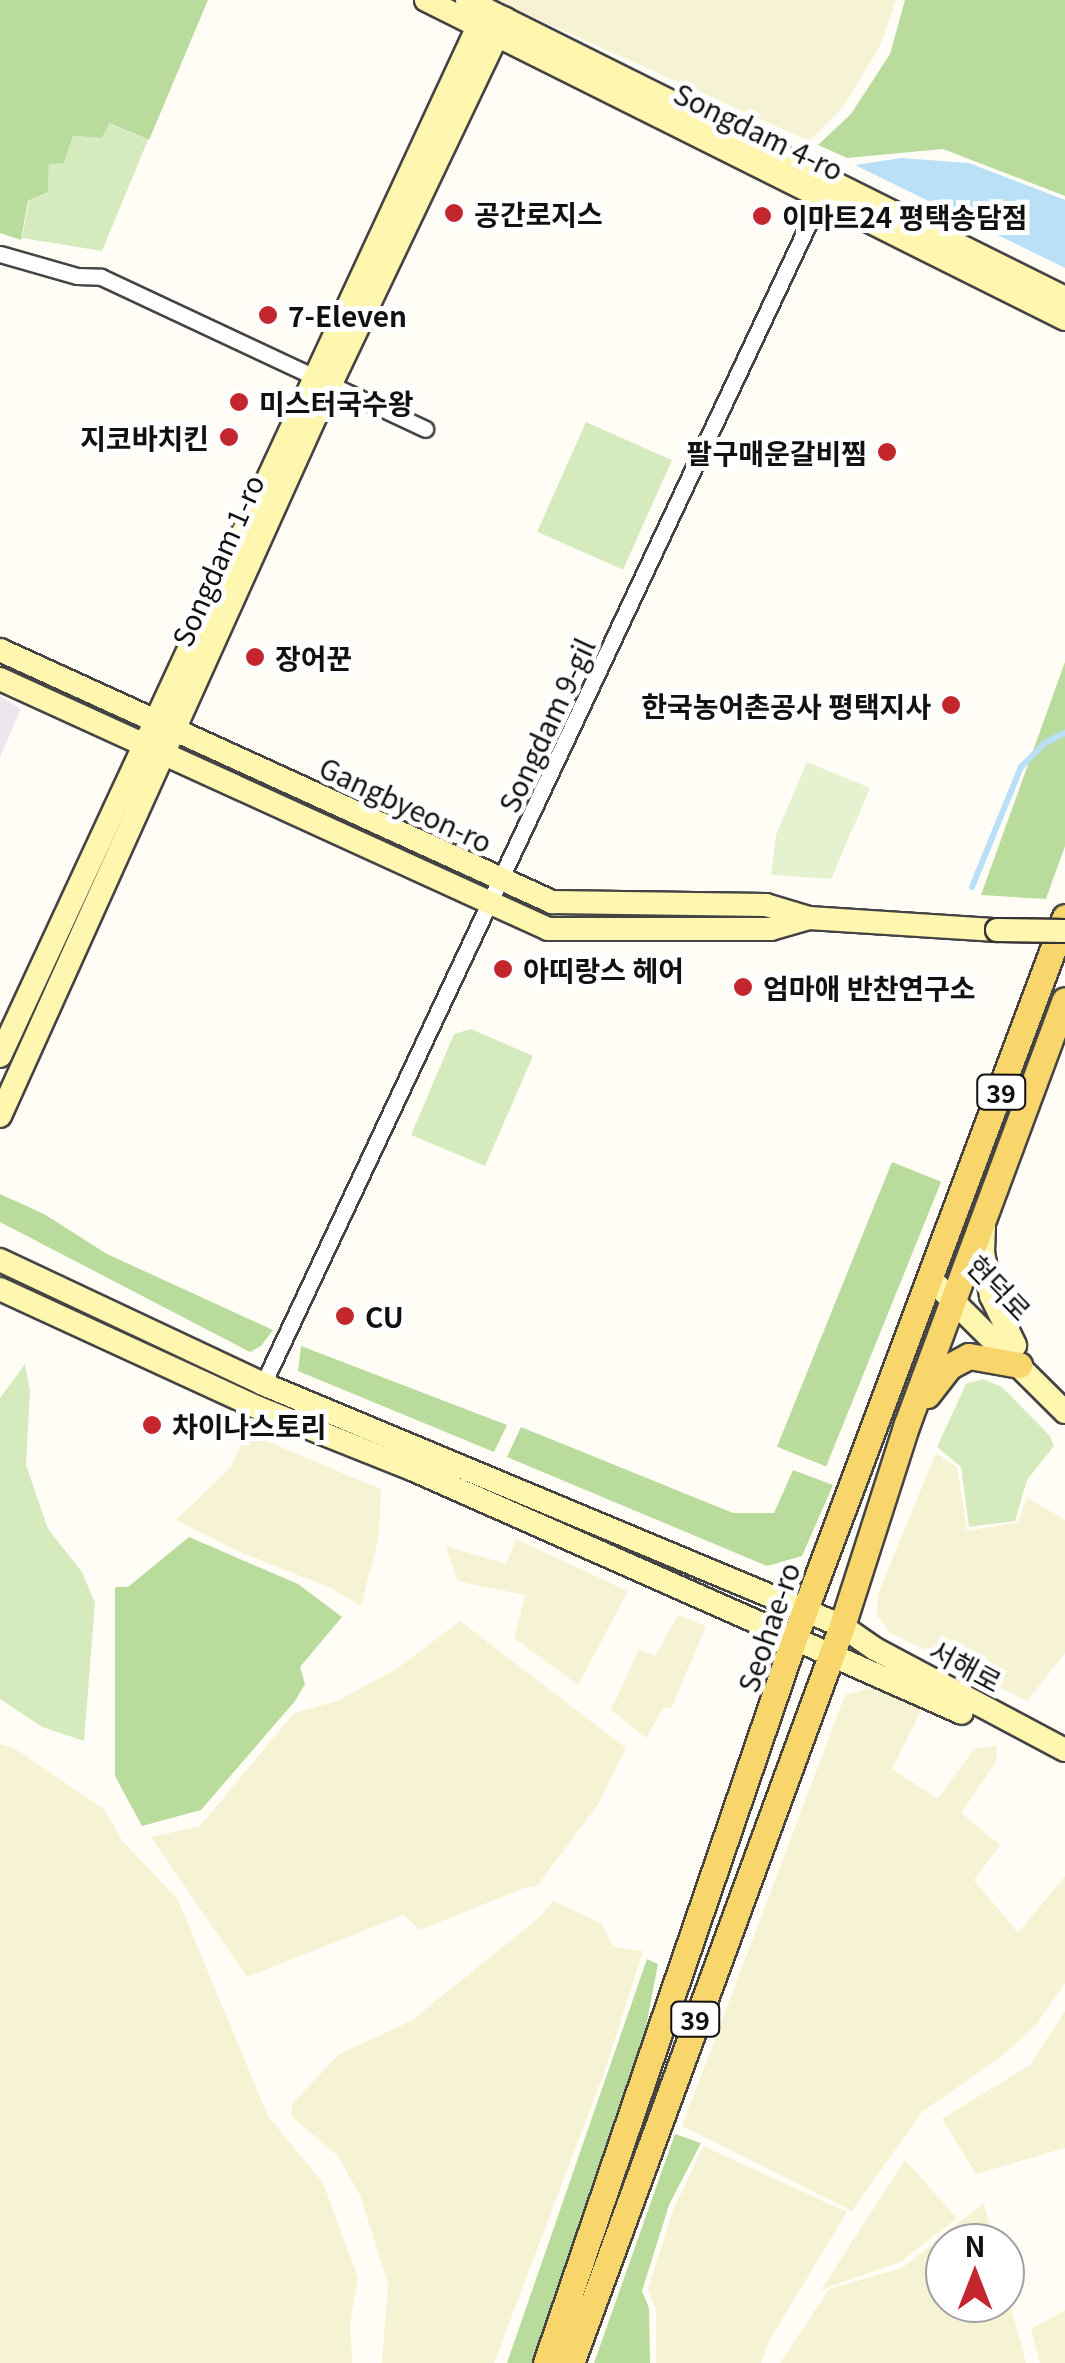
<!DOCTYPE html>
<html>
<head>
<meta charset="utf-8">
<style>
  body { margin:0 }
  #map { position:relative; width:1065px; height:2363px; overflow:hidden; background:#fffdf5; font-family:Georgia,"Noto Sans KR",serif }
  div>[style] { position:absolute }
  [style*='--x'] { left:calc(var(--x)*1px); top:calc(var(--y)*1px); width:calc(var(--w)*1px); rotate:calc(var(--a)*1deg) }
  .industrial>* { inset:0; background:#eee6ef }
  .farmland>* { inset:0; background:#f6f3d4 }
  .green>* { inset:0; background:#d5ebbd; transform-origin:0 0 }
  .forest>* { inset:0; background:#b9dc9c; transform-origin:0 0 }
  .pitch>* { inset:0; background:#e6f2cf }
  .water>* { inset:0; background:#b9e0f7 }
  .stream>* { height:6px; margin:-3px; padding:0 3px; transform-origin:3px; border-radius:3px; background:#b9e0f7 }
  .roads { filter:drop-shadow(2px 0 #444) drop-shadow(-2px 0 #444) drop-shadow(0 2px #444) drop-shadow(0 -2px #444) }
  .street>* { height:15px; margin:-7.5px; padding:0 7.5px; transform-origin:7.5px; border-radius:7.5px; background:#fff }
  .secondary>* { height:22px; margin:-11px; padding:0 11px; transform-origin:11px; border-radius:11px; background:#fff6b0 }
  .primary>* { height:25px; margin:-12.5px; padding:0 12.5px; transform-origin:12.5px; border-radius:12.5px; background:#f9d66b }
  .bridges { filter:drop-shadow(2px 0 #333) drop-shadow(-2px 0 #333) drop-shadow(0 2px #333) drop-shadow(0 -2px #333) }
  .secondary-bridge>* { height:22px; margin:-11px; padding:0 11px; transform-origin:11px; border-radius:11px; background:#fff6b0 }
  .dots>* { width:28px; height:28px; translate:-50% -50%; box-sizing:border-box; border:5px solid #fff; border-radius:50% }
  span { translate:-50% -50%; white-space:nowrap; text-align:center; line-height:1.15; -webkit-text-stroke:10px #fff; paint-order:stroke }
  .shield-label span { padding:2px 8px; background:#fff; border:2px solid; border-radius:8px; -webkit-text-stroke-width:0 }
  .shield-label { font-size:25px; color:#111; font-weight:700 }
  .street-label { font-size:28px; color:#111 }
  .poi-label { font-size:28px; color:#111; font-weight:700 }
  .left { translate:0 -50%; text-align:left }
  .right { translate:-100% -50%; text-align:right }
  .north { position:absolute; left:925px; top:2223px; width:100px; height:100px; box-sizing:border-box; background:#fff; border:2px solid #a0a0a0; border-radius:50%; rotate:0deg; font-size:28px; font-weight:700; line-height:40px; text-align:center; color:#111 }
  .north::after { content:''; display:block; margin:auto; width:35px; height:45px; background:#c4262e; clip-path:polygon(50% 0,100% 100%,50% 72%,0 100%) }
</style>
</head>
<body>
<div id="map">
  <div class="industrial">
    <div style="clip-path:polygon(0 696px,21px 709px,0 757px)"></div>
  </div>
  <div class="farmland">
    <div style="clip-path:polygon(495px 0,896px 0,880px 46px,843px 107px,809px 141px)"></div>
    <div style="clip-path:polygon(247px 1433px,381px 1489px,379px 1536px,361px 1606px,331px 1588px,237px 1551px,176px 1520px,230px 1468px)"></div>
    <div style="clip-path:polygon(936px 1453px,957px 1467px,967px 1531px,1018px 1522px,1027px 1498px,1065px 1520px,1065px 1653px,1027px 1701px,889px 1632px,877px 1615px,878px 1594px)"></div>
    <div style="clip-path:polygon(516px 1539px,628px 1591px,578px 1685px,514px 1638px,525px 1595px,457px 1581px,446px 1546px,506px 1564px)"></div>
    <div style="clip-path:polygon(678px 1615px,706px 1626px,671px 1709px,664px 1707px,646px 1738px,611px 1710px,639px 1649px,655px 1656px)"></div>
    <div style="clip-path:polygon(460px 1621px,626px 1748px,599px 1803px,537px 1886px,524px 1888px,420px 1930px,403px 1915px,247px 1977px,151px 1837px,200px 1826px,294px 1713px,337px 1701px,398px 1668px)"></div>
    <div style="clip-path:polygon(871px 1688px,923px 1707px,892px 1769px,938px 1799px,974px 1749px,997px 1745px,996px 1762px,961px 1813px,1000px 1845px,974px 1880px,1018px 1933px,1065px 1876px,1065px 1983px,1035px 2026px,1002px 2056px,922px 2112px,852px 2211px,682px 2126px,845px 1695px)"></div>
    <div style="clip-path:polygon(0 1744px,14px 1748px,105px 1810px,121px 1839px,178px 1900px,268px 2116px,323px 2183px,358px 2278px,350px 2324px,352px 2363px,0 2363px)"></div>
    <div style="clip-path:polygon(553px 1900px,602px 1924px,613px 1947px,643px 1951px,604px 2073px,494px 2363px,382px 2363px,388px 2284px,360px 2195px,337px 2155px,291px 2116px,292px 2104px,339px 2054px,411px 2021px,541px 1916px)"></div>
    <div style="clip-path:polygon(1065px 2011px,1065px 2148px,976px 2174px,942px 2119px,1030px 2065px)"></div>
    <div style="clip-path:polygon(703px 2146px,847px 2212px,769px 2341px,761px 2363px,656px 2363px,656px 2310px,648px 2289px,673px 2211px)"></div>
    <div style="clip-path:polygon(905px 2160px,957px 2218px,900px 2262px,821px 2290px)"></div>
    <div style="clip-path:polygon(984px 2203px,994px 2243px,945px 2243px,945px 2303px,1005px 2303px,1005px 2287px,1026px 2363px,780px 2363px,829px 2289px,902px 2268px)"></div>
    <div style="clip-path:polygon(1065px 2310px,1065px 2363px,1040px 2363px,1031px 2329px)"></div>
  </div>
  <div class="green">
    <div style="clip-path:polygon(108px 123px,148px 140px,102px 251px,22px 238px,29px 201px,48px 192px,49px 163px,64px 163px,73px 136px,102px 138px)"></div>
    <div style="left:586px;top:422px;width:94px;height:120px;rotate:24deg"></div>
    <div style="clip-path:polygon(471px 1029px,533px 1056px,485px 1166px,411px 1135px,454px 1034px)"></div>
    <div style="clip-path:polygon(25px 1364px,30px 1391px,26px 1465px,48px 1529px,82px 1572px,95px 1603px,84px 1741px,42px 1727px,0 1699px,0 1398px)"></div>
    <div style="clip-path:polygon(983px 1379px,1002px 1387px,1050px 1436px,1054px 1446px,1027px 1480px,1015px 1521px,969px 1527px,961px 1467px,937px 1447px,966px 1384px)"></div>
  </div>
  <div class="forest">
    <div style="clip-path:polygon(0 0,208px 0,149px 140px,109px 123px,102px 138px,73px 136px,64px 163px,49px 164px,48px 192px,28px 201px,21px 240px,0 233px)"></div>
    <div style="clip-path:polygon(905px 0,1065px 0,1065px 196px,943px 149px,847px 158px,818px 145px,851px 114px,890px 54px)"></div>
    <div style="clip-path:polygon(1065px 662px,1065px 846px,1046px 899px,981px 895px)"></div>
    <div style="clip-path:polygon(282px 792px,470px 876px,470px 879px,468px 883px,279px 797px)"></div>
    <div style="clip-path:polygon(521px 903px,546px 912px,708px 918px,699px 923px,546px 920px,517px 911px)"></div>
    <div style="left:892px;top:1162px;width:53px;height:307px;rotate:22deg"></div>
    <div style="clip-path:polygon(0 1194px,44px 1214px,107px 1254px,273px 1330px,261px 1346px,250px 1352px,0 1222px)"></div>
    <div style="clip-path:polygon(301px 1346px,507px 1425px,494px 1452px,298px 1371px)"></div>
    <div style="clip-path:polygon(521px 1427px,733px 1513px,774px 1513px,793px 1470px,833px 1485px,802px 1556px,767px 1566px,507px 1457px)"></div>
    <div style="clip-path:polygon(189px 1537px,298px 1584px,342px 1617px,300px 1667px,305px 1684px,295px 1701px,201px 1810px,142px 1826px,115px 1776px,115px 1587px,128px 1587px)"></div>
    <div style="clip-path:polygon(647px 1959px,658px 1964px,638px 2068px,534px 2363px,507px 2363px)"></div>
    <div style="clip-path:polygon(675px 2134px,701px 2143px,669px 2205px,642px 2291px,649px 2308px,650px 2363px,594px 2363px)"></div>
  </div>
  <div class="pitch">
    <div style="clip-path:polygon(807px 762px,870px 788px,831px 879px,771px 875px,776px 835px)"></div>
  </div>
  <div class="water">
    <div style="clip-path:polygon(901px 158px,969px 163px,1065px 200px,1065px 268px,855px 165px)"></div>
  </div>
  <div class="stream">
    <div style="--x:972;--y:887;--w:130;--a:-67.8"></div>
    <div style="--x:1021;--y:767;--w:34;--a:-45"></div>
    <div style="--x:1045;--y:743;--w:22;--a:-27"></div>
  </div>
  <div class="roads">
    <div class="street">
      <div style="--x:0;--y:254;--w:80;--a:15.9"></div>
      <div style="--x:77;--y:276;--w:24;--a:2"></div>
      <div style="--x:101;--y:277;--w:358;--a:25.1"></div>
      <div style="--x:263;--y:1384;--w:1316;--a:-64.82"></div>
    </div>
    <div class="secondary">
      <div style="--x:426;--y:0;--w:714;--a:26.53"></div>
      <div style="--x:467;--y:0;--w:668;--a:26.49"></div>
      <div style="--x:0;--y:650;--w:607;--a:24.54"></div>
      <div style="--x:552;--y:902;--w:214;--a:0.8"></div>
      <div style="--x:766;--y:905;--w:45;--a:16.8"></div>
      <div style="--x:809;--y:918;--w:188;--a:3.7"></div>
      <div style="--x:0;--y:679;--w:602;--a:24.52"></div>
      <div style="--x:548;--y:929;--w:223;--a:0"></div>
      <div style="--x:771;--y:929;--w:40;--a:-16"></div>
      <div style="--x:0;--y:1056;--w:1154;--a:-65.1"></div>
      <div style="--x:0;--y:1116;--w:771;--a:-65.73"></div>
      <div style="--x:317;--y:413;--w:437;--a:-64.5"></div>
      <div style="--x:984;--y:1225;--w:27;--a:92"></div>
      <div style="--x:983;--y:1252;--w:45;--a:79.7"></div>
      <div style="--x:991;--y:1296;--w:55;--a:63.9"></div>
      <div style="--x:0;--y:1260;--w:291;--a:25.2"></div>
      <div style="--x:263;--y:1384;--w:628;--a:22.68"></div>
      <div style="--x:842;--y:1626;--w:40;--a:34.9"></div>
      <div style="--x:875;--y:1649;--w:215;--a:28"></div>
      <div style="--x:930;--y:1278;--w:190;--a:44.8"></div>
      <div style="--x:0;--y:1289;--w:285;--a:24.7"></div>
      <div style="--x:259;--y:1408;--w:167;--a:21.8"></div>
      <div style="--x:414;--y:1470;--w:599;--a:23.91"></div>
    </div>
    <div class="primary">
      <div style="--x:927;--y:1395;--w:37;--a:-52"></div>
      <div style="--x:950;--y:1366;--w:21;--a:-28"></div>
      <div style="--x:969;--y:1356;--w:51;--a:10.2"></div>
      <div style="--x:546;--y:2363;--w:765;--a:-71.09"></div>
      <div style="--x:794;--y:1639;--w:771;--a:-69.43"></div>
      <div style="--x:571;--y:2363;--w:785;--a:-69.81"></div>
      <div style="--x:842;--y:1626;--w:212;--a:-72.2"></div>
      <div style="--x:907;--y:1424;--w:452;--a:-69.6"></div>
    </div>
  </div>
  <div class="bridges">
    <div class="secondary-bridge">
      <div style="--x:997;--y:930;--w:68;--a:0.8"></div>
    </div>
  </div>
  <div class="dots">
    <div style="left:454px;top:213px;background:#c4262e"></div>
    <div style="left:762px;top:216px;background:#c4262e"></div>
    <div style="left:268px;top:315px;background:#c4262e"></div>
    <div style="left:239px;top:402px;background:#c4262e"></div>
    <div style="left:229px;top:437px;background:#c4262e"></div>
    <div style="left:887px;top:452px;background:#c4262e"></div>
    <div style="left:255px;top:657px;background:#c4262e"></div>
    <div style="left:951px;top:705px;background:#c4262e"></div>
    <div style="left:503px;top:969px;background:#c4262e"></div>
    <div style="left:743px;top:987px;background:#c4262e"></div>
    <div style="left:345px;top:1316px;background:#c4262e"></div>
    <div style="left:152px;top:1425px;background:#c4262e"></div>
  </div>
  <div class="shield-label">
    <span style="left:1001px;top:1092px">39</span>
    <span style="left:695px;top:2019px">39</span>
  </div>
  <div class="street-label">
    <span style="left:759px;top:131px;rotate:26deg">Songdam 4-ro</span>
    <span style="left:217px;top:560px;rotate:-66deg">Songdam 1-ro</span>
    <span style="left:546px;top:725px;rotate:-65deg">Songdam 9-gil</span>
    <span style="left:406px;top:804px;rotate:25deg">Gangbyeon-ro</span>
    <span style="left:1000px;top:1287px;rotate:46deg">현덕로</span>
    <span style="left:768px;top:1627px;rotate:-71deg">Seohae-ro</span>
    <span style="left:966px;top:1665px;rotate:28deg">서해로</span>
  </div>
  <div class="poi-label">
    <span class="left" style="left:474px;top:213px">공간로지스</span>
    <span class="left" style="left:782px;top:216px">이마트24 평택송담점</span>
    <span class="left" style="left:288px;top:315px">7-Eleven</span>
    <span class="left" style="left:259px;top:402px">미스터국수왕</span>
    <span class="right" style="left:209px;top:437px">지코바치킨</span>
    <span class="right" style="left:867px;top:452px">팔구매운갈비찜</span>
    <span class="left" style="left:275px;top:657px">장어꾼</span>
    <span class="right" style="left:931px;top:705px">한국농어촌공사 평택지사</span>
    <span class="left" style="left:523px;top:969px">아띠랑스 헤어</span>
    <span class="left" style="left:763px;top:987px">엄마애 반찬연구소</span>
    <span class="left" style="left:365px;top:1316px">CU</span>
    <span class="left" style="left:172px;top:1425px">차이나스토리</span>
  </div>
  <div class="north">N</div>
</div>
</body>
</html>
